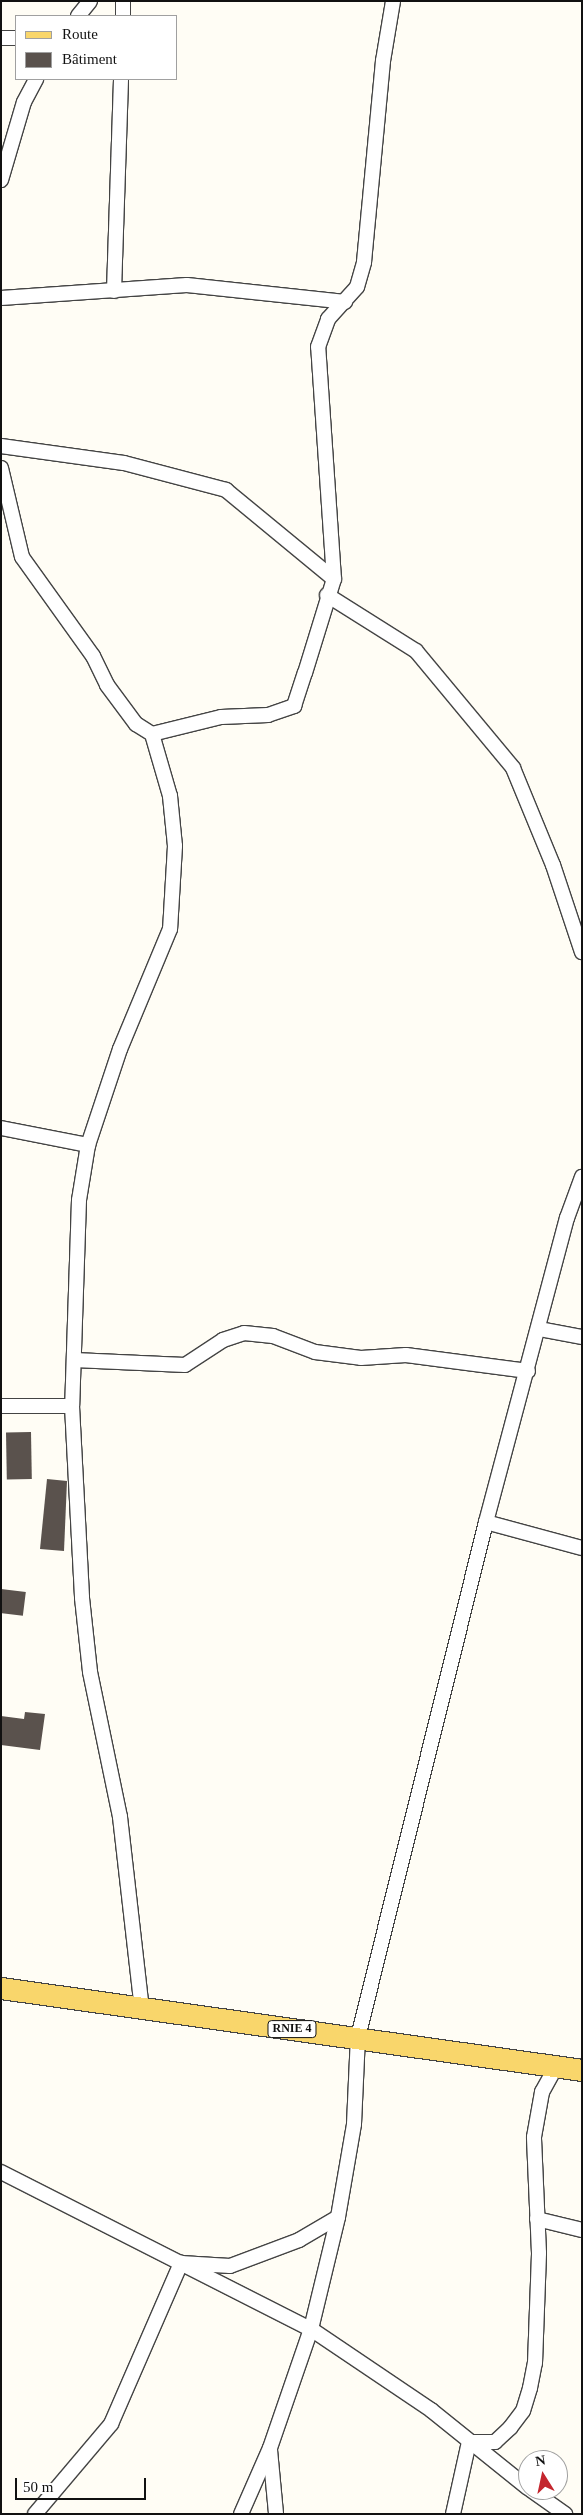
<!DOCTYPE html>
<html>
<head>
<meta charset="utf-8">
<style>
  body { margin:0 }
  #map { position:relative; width:583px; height:2515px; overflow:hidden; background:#fffdf5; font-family:Georgia,serif }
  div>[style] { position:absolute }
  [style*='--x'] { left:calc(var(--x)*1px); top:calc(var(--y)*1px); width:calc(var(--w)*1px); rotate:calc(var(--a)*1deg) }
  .building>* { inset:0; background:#5a524d; transform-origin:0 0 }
  .roads { filter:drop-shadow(1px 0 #444) drop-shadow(-1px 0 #444) drop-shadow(0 1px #444) drop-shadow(0 -1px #444) }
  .street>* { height:14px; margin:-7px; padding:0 7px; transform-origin:7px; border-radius:7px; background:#fff }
  .primary>* { height:21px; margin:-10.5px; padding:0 10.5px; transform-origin:10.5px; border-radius:10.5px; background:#f9d66b }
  span { translate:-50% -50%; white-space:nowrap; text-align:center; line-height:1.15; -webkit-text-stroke:5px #fff; paint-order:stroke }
  .shield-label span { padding:1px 4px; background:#fff; border:1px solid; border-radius:4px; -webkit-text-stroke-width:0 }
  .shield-label { font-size:12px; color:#111; font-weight:700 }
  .frame { position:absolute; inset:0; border:2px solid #111; pointer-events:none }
  .legend { position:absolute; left:15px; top:15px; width:162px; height:65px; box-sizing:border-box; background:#fff; border:1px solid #a0a0a0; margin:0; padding:6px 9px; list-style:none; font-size:15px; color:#111 }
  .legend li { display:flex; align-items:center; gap:10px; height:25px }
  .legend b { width:25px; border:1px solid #a0a0a0 }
  .north { position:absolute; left:518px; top:2450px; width:50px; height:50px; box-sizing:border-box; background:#fff; border:1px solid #a0a0a0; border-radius:50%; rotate:350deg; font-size:14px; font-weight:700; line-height:20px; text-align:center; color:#111 }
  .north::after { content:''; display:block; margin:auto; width:18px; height:22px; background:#c4262e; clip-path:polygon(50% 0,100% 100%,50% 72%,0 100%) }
  .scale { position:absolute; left:15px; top:2478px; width:131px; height:22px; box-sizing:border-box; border:2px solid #111; border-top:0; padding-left:6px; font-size:15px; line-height:18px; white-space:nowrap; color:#111; -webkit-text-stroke:4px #fff; paint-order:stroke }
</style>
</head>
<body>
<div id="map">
  <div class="building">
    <div style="left:31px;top:1432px;width:47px;height:25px;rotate:89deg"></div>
    <div style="clip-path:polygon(47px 1479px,67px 1481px,64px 1551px,40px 1549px)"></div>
    <div style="left:1px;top:1589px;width:25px;height:24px;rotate:7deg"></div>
    <div style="clip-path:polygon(25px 1712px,45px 1714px,40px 1750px,1px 1745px,1px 1716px,24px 1719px)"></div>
  </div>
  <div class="roads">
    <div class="street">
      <div style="--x:78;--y:16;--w:19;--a:-51"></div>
      <div style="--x:123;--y:16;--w:15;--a:-90"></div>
      <div style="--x:1;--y:38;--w:15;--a:0"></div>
      <div style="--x:1;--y:180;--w:81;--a:-73.6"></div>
      <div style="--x:24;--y:102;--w:26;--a:-62"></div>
      <div style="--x:114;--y:291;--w:212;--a:-88.1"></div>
      <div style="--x:1;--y:298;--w:186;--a:-4"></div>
      <div style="--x:187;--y:285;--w:159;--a:6.1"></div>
      <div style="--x:1;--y:446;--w:124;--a:7.9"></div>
      <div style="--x:124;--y:463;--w:106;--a:14.8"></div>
      <div style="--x:226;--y:490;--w:140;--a:39.5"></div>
      <div style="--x:1;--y:468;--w:91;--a:76.7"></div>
      <div style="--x:22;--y:557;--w:122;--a:54.4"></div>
      <div style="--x:93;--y:656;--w:32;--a:64"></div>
      <div style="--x:107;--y:685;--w:49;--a:53.4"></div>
      <div style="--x:136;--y:724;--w:19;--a:32"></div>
      <div style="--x:152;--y:734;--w:65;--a:73.8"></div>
      <div style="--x:170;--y:796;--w:50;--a:84.3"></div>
      <div style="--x:175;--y:846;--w:83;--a:93.4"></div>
      <div style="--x:170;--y:929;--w:130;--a:112.6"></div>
      <div style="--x:120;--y:1049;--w:101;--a:108.4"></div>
      <div style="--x:327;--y:595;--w:105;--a:32.2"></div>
      <div style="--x:416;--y:651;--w:152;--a:50.3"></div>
      <div style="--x:513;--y:768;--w:105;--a:67.6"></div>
      <div style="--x:553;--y:865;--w:92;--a:71.6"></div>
      <div style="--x:152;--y:734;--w:71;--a:-13.8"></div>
      <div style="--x:221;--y:717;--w:47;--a:-2.4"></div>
      <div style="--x:268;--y:715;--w:28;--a:-19"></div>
      <div style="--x:294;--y:706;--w:35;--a:-72"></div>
      <div style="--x:305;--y:673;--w:98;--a:-72.9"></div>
      <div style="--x:334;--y:579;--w:233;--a:-93.9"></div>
      <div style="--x:318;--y:347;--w:30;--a:-70"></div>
      <div style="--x:328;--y:319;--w:43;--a:-47.8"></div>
      <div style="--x:357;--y:287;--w:26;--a:-74"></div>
      <div style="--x:364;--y:262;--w:202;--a:-84.6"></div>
      <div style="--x:383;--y:61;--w:61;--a:-80.5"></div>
      <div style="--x:1;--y:1128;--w:89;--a:11.1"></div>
      <div style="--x:88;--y:1145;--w:56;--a:99.3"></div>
      <div style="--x:79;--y:1200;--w:206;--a:91.9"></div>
      <div style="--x:72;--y:1406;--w:192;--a:87"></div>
      <div style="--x:82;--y:1598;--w:74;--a:83.8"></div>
      <div style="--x:90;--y:1672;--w:148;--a:78.3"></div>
      <div style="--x:120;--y:1817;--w:193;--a:83.5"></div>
      <div style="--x:539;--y:1329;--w:44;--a:10.5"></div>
      <div style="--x:74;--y:1360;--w:111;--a:2.6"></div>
      <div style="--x:185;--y:1365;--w:45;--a:-33.3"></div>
      <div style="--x:223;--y:1340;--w:22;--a:-18"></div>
      <div style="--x:244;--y:1333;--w:29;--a:6"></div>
      <div style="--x:273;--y:1336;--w:45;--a:20.9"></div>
      <div style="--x:315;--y:1352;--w:46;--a:7.4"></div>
      <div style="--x:361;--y:1358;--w:45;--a:-3.8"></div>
      <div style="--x:406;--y:1355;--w:123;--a:7.5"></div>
      <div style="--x:1;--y:1406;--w:71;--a:0"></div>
      <div style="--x:486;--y:1522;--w:99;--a:15.2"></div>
      <div style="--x:1;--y:2172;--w:347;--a:26.9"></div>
      <div style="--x:311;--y:2329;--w:145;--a:34"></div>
      <div style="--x:431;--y:2410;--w:124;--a:38.8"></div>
      <div style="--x:537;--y:2219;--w:46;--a:13.7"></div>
      <div style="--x:270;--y:2450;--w:64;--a:84.6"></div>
      <div style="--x:531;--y:2490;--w:42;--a:35.2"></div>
      <div style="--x:35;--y:2514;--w:118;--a:-49.8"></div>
      <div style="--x:111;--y:2424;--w:176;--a:-66.5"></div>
      <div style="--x:181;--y:2263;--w:49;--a:3.5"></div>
      <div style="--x:230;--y:2266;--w:74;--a:-20.6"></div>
      <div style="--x:299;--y:2240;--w:45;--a:-30.5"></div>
      <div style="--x:241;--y:2514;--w:72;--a:-66.3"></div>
      <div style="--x:270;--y:2448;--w:126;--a:-71"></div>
      <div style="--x:311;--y:2329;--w:115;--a:-76.4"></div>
      <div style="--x:338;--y:2217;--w:94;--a:-80.2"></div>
      <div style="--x:354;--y:2124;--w:87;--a:-87.4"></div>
      <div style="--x:358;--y:2037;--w:531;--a:-76.04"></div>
      <div style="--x:486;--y:1522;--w:315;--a:-75.1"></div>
      <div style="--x:567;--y:1218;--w:44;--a:-69.9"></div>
      <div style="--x:453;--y:2514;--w:74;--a:-77.5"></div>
      <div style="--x:469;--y:2442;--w:26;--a:0"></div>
      <div style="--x:495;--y:2442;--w:21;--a:-43"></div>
      <div style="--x:510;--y:2428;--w:21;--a:-53"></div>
      <div style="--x:523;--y:2411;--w:24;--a:-73"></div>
      <div style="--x:530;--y:2388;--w:25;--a:-79"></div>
      <div style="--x:535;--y:2363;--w:110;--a:-87.9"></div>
      <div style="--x:539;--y:2253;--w:116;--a:-92.5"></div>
      <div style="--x:534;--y:2137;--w:46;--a:-79.9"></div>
      <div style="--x:542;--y:2092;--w:29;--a:-61"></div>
    </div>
    <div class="primary">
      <div style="--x:1;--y:1988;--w:587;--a:8.03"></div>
    </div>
  </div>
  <div class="shield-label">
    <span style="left:292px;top:2029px">RNIE 4</span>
  </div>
  <div class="frame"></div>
  <ul class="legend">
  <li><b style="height:6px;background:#f9d66b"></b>Route</li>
  <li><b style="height:14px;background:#5a524d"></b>Bâtiment</li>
  </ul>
  <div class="north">N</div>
  <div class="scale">50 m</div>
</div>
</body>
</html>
